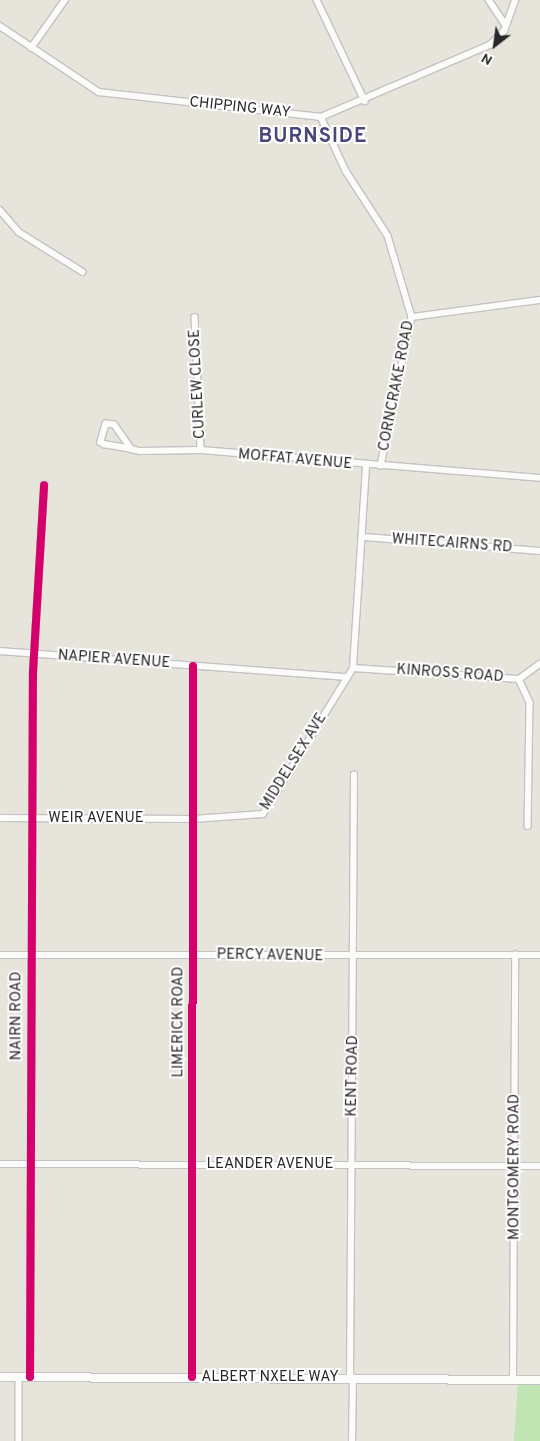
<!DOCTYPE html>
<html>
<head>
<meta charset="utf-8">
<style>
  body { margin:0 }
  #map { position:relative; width:540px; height:1441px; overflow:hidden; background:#e7e4dc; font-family:Overpass,sans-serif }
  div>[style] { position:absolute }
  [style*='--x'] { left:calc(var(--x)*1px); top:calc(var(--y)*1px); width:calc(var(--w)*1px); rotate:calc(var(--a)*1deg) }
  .green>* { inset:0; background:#c0e5b3 }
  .roads { filter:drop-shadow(1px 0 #c4c2c2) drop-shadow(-1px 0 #c4c2c2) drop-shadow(0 1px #c4c2c2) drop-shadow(0 -1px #c4c2c2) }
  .street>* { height:5.5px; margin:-2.75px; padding:0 2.75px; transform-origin:2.75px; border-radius:2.75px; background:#fbfbfa }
  .secondary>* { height:8px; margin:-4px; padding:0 4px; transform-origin:4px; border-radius:4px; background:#fbfbfa }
  .cycleway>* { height:8px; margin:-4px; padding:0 4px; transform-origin:4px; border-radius:4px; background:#d6006c }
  span { translate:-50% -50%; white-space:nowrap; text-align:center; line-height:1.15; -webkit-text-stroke:4px #fff; paint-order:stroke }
  .street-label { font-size:15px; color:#282828 }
  .district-label { font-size:20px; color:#47477a; font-weight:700; letter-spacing:1px }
  .north { position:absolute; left:470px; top:20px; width:50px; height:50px; -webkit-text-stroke:4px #fff; paint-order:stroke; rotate:210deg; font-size:14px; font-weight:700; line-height:20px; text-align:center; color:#282828 }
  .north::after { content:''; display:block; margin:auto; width:18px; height:22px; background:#282828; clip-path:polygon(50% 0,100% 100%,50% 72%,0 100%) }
</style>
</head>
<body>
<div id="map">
  <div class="green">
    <div style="clip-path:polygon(518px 1381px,540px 1382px,540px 1441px,514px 1441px)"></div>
  </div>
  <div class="roads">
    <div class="street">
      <div style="--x:317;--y:0;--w:112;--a:64.6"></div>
      <div style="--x:489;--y:0;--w:30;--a:56"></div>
      <div style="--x:0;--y:26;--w:119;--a:33.7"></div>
      <div style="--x:99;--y:92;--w:223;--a:6.4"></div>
      <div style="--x:321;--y:117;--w:184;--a:-23.1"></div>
      <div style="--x:490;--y:45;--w:20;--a:-45"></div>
      <div style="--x:504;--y:31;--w:33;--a:-70"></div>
      <div style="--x:31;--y:48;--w:59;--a:-54.7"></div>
      <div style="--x:321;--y:117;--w:60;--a:65.2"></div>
      <div style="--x:346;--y:171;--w:77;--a:57.1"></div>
      <div style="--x:388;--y:236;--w:84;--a:73.5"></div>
      <div style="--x:412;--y:317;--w:152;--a:101.8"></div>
      <div style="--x:0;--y:210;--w:29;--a:49"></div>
      <div style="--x:19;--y:232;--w:75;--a:32"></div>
      <div style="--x:195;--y:317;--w:133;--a:87.4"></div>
      <div style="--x:412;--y:317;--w:129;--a:-7.6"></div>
      <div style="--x:131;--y:449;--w:29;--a:-125"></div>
      <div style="--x:114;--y:425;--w:8;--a:-173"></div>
      <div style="--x:106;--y:424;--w:19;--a:106"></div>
      <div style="--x:101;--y:442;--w:4;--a:34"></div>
      <div style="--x:104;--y:444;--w:27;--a:10"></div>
      <div style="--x:131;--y:449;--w:9;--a:13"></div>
      <div style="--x:140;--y:451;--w:61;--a:-0.9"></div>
      <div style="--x:201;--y:450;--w:340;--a:4.7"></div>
      <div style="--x:364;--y:537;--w:177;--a:4.5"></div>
      <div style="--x:0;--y:651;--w:348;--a:4.3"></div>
      <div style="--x:353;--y:668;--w:166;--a:3.8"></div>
      <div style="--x:519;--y:679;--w:26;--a:65"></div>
      <div style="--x:530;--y:703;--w:123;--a:90.9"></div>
      <div style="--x:519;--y:679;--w:26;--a:-36"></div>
      <div style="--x:0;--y:818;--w:193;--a:0.3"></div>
      <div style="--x:193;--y:819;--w:70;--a:-4.1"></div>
      <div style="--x:263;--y:814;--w:172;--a:-58.3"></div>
      <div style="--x:353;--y:668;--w:202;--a:-86.3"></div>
      <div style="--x:0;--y:955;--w:540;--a:0"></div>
      <div style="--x:0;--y:1164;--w:540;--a:0.21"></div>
      <div style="--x:19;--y:1377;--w:64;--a:90"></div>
      <div style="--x:30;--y:1377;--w:705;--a:-89.76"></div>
      <div style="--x:33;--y:672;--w:187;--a:-86.6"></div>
      <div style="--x:192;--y:1377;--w:711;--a:-89.92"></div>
      <div style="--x:350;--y:1378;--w:603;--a:-89.62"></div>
      <div style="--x:513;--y:1379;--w:424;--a:-89.7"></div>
      <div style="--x:352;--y:1441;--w:63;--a:-89.1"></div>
    </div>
    <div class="secondary">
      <div style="--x:0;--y:1377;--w:540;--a:0.32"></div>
    </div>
  </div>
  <div class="cycleway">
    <div style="--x:30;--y:1377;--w:705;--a:-89.76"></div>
    <div style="--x:33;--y:672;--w:187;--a:-86.6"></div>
    <div style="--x:192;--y:1377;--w:711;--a:-89.92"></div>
  </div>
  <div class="street-label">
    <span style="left:240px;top:108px;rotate:6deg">CHIPPING WAY</span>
    <span style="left:198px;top:384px;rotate:-93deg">CURLEW CLOSE</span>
    <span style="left:397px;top:386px;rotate:-79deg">CORNCRAKE ROAD</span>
    <span style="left:295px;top:460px;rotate:5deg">MOFFAT AVENUE</span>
    <span style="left:452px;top:544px;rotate:4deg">WHITECAIRNS RD</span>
    <span style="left:114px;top:660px;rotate:4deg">NAPIER AVENUE</span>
    <span style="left:450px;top:674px;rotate:4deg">KINROSS ROAD</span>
    <span style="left:294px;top:762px;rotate:-58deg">MIDDELSEX AVE</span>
    <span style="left:96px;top:819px">WEIR AVENUE</span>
    <span style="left:270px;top:956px;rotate:1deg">PERCY AVENUE</span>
    <span style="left:17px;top:1016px;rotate:-90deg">NAIRN ROAD</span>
    <span style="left:179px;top:1022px;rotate:-90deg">LIMERICK ROAD</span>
    <span style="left:353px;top:1076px;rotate:-89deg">KENT ROAD</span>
    <span style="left:270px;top:1165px">LEANDER AVENUE</span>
    <span style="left:515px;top:1167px;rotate:-90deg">MONTGOMERY ROAD</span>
    <span style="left:270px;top:1378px">ALBERT NXELE WAY</span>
  </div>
  <div class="district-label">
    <span style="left:313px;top:137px">BURNSIDE</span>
  </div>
  <div class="north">N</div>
</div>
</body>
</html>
